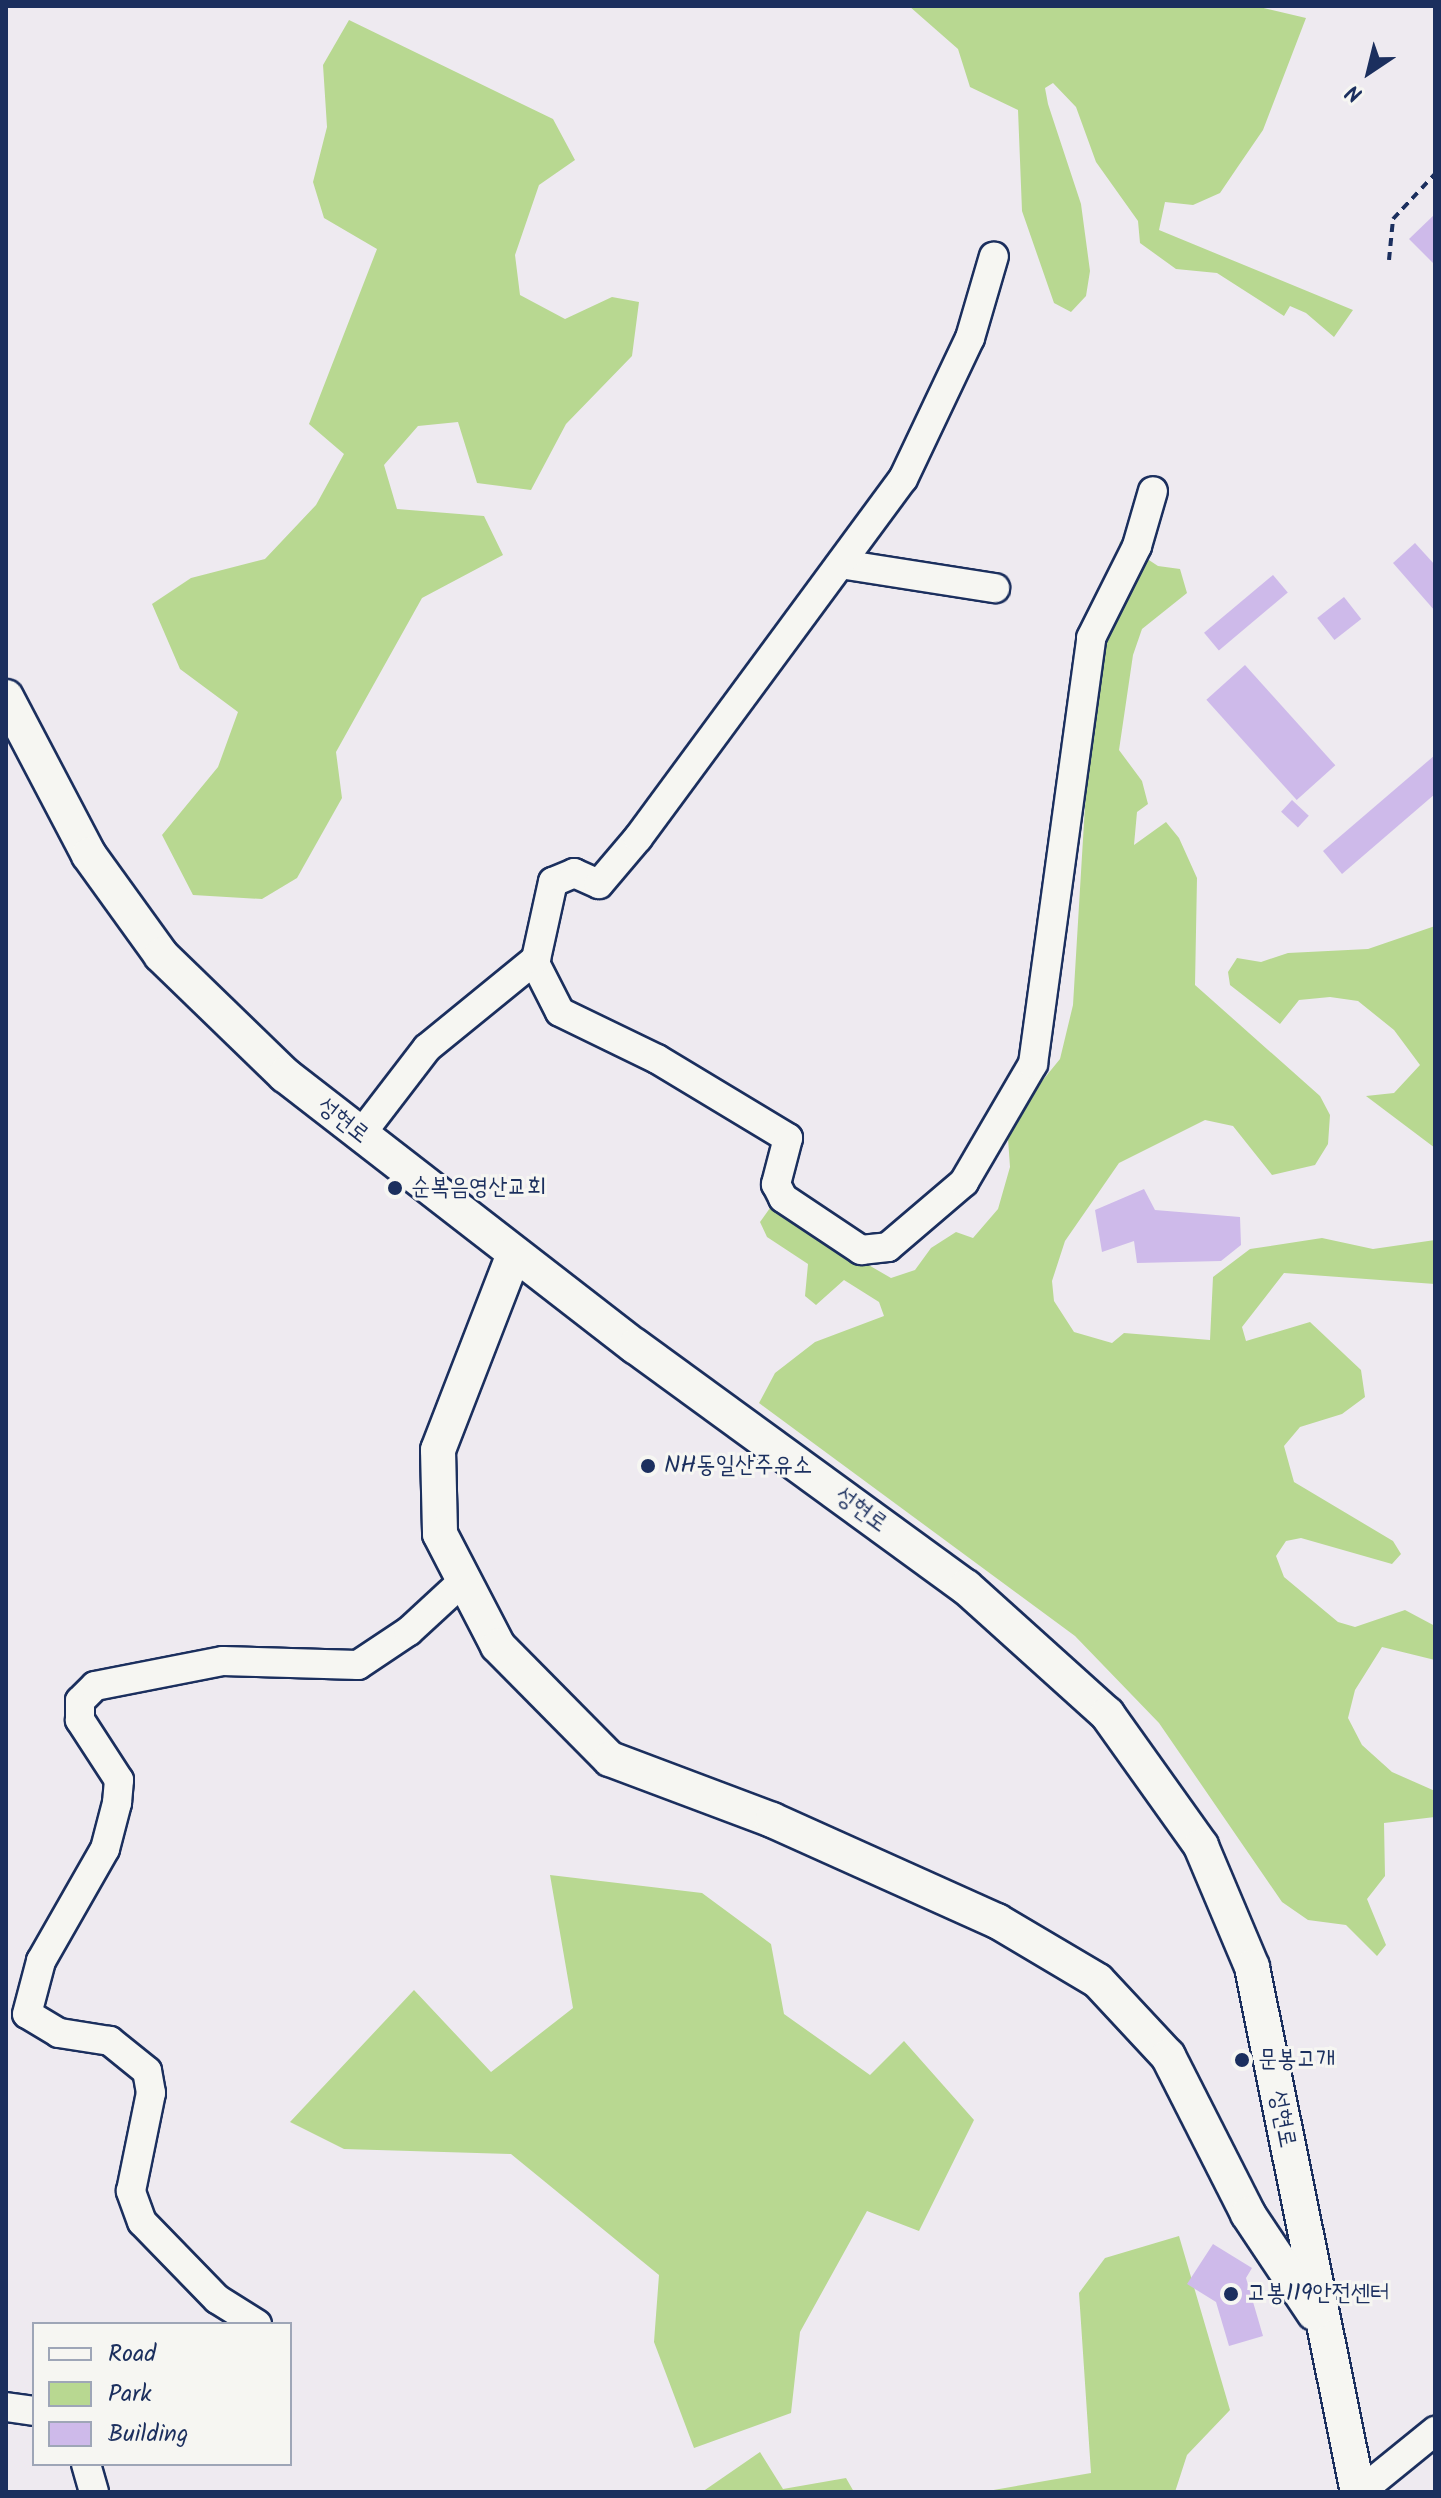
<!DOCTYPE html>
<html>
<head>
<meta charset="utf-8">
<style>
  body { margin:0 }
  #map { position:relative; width:1441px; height:2498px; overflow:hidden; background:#eeeaf0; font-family:Kalam,"Poor Story",sans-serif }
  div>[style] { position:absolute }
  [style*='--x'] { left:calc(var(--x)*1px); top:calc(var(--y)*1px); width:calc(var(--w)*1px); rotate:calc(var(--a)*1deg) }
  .green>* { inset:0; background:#b8d891 }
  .building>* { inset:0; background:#cebaea; transform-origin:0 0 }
  .path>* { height:4px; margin-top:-2px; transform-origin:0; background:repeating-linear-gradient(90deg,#1b2f5e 0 8px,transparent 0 14px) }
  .roads { filter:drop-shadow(2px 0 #1b2f5e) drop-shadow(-2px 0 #1b2f5e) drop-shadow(0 2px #1b2f5e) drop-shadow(0 -2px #1b2f5e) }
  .minor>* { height:28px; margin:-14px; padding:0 14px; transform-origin:14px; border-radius:14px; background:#f6f6f2 }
  .major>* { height:34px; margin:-17px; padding:0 17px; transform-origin:17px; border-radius:17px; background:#f6f6f2 }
  .dots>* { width:22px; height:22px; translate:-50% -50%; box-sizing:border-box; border:4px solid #f6f6f2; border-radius:50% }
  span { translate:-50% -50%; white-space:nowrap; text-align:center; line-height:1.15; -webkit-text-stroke:6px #f6f6f2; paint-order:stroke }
  .street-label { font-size:24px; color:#1b2f5e }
  .poi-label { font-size:24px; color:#1b2f5e }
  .left { translate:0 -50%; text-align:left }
  .frame { position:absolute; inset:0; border:8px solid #1b2f5e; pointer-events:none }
  .legend { position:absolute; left:32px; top:2322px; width:260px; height:144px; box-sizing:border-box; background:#f6f6f2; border:2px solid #9ea6b7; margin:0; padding:10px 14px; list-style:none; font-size:24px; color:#1b2f5e }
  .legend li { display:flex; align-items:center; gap:16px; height:40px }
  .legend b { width:40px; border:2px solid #9ea6b7 }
  .north { position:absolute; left:1329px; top:32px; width:80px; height:80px; -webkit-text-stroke:6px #f6f6f2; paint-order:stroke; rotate:215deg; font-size:22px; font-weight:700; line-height:32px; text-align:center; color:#1b2f5e }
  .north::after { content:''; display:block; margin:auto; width:28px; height:36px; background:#1b2f5e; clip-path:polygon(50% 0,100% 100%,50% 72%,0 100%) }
</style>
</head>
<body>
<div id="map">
  <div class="green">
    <div style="clip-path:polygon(909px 6px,1255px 6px,1306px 18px,1263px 130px,1239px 165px,1220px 193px,1193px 205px,1165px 202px,1159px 230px,1353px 310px,1334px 337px,1306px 313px,1290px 306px,1284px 316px,1217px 273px,1176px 269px,1140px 243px,1138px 221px,1096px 162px,1076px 107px,1053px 83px,1045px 88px,1048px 104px,1081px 204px,1090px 271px,1086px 296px,1071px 312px,1054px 303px,1022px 211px,1018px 110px,970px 87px,958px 49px)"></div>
    <div style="clip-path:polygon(349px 20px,553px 119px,575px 160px,539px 185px,515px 255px,520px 295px,565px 319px,612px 297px,639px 302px,632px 356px,566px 424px,531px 490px,477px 483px,458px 422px,418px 426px,384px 465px,397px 509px,484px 516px,503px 555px,422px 598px,336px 752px,342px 798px,297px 878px,262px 899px,193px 895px,162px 835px,218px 767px,238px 712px,180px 669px,152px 604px,191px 578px,265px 559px,316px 505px,344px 454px,309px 424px,377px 249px,324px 218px,313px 182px,327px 127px,323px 65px)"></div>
    <div style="clip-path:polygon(1120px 541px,1158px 566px,1180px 569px,1187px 593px,1142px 629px,1133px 655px,1119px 750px,1142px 781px,1148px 804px,1137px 812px,1134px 845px,1166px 822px,1179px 838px,1197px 878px,1195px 985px,1320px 1096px,1330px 1115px,1328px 1144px,1315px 1165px,1272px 1175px,1233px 1126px,1205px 1120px,1119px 1163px,1065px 1241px,1052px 1281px,1054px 1301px,1074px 1332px,1112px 1343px,1124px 1333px,1210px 1340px,1213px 1277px,1250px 1249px,1322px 1238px,1373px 1249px,1435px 1240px,1435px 1284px,1284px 1273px,1242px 1327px,1246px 1341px,1310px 1322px,1361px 1370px,1365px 1397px,1342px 1414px,1300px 1427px,1284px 1446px,1294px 1482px,1393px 1541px,1401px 1554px,1392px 1564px,1301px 1538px,1286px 1541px,1276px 1556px,1284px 1577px,1338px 1622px,1355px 1627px,1405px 1610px,1435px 1626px,1435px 1660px,1382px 1647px,1355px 1690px,1348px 1718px,1362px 1745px,1392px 1772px,1435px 1791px,1435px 1817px,1384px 1823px,1385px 1876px,1367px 1899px,1386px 1945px,1377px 1956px,1346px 1925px,1308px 1920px,1282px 1902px,1159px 1723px,1075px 1636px,759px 1403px,775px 1373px,815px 1342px,884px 1316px,879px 1302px,844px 1280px,816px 1305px,805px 1296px,808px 1264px,767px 1237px,760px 1222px,770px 1208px,891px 1278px,915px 1270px,931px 1248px,956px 1232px,973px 1238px,998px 1209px,1010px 1167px,1007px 1124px,1060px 1059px,1073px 1005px,1090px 723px)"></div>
    <div style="clip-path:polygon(1435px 926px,1435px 1148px,1366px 1096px,1394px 1093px,1420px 1065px,1394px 1030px,1358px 1001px,1330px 997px,1299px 1000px,1280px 1024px,1230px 985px,1228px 972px,1237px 958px,1261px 962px,1288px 953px,1368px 949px)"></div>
    <div style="clip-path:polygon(550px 1875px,702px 1893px,771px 1944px,784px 2014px,870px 2075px,904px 2041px,974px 2120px,919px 2231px,867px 2211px,800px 2332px,791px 2413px,694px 2448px,654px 2342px,659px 2275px,511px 2154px,344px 2149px,290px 2122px,414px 1990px,491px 2072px,573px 2008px)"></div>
    <div style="clip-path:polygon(1179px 2236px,1230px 2410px,1187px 2455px,1175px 2492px,982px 2492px,1091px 2473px,1079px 2293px,1105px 2258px)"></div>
    <div style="clip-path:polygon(760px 2452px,783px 2489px,846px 2478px,854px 2492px,702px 2492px)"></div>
  </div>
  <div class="building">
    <div style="clip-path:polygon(1435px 214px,1435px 265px,1409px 239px)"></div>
    <div style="clip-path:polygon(1415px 543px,1435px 565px,1435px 611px,1393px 563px)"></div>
    <div style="left:1273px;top:575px;width:23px;height:90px;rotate:50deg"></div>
    <div style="left:1344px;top:597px;width:28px;height:34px;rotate:52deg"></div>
    <div style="left:1245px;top:665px;width:135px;height:52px;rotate:48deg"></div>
    <div style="clip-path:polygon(1435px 755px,1435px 794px,1342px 874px,1323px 851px)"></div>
    <div style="left:1292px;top:800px;width:23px;height:16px;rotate:43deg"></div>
    <div style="clip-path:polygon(1144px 1189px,1155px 1210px,1240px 1217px,1241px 1245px,1221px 1261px,1137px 1263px,1134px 1241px,1102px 1252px,1095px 1210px)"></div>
    <div style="clip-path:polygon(1213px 2244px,1252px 2268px,1246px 2278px,1263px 2336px,1229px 2346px,1216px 2302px,1187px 2284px)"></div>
  </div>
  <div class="path">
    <div style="--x:1389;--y:260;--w:41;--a:-84.4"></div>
    <div style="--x:1393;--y:219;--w:62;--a:-47"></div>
  </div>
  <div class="roads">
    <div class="minor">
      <div style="--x:841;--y:564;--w:156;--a:8.9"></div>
      <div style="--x:534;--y:961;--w:57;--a:63"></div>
      <div style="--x:560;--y:1012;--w:108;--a:25.9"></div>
      <div style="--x:657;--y:1059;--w:153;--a:31.1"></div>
      <div style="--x:788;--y:1138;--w:48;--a:104.6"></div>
      <div style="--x:776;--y:1184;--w:16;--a:63"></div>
      <div style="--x:783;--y:1198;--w:94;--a:33.7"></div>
      <div style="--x:861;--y:1250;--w:27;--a:-6"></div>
      <div style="--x:888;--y:1247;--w:100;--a:-40.5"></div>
      <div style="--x:964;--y:1182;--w:137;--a:-59.7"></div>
      <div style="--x:1033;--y:1064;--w:430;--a:-82.2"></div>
      <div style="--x:1091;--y:638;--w:103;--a:-63.4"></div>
      <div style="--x:1137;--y:546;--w:57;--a:-73.8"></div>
      <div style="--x:361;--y:1134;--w:108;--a:-52.5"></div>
      <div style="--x:427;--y:1048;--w:141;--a:-39.2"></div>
      <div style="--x:536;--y:959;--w:79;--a:-77.6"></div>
      <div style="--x:553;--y:882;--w:23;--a:-23"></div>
      <div style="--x:574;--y:873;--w:27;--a:24"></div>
      <div style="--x:599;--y:884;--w:60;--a:-49.7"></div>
      <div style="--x:638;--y:838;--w:446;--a:-53.6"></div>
      <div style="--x:903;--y:479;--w:156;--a:-64.6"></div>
      <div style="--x:970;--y:338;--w:85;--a:-73.7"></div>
      <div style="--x:257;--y:2324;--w:47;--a:-148"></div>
      <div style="--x:217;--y:2299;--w:107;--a:-134.2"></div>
      <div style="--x:142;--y:2222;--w:33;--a:-110"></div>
      <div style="--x:131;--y:2191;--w:100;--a:-78.5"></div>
      <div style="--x:151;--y:2093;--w:22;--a:-100"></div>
      <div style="--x:147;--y:2071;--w:48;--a:-141"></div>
      <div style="--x:110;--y:2041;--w:52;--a:-171.1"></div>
      <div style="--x:59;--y:2033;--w:37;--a:-149"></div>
      <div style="--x:27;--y:2014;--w:55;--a:-75.2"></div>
      <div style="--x:41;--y:1961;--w:129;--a:-60.3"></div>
      <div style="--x:105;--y:1849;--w:48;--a:-75.4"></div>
      <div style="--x:117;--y:1803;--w:23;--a:-85"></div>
      <div style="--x:119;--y:1780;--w:72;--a:-123"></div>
      <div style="--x:80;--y:1720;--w:19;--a:-90"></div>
      <div style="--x:80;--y:1701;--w:21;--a:-45"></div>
      <div style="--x:95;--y:1686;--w:130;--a:-11.1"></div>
      <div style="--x:223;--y:1661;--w:135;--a:1.7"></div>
      <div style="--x:358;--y:1665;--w:61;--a:-33.7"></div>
      <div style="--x:409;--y:1631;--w:71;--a:-42.7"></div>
      <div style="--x:6;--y:2407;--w:28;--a:8"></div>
      <div style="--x:86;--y:2464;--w:29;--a:74"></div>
      <div style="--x:1360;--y:2492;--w:97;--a:-39.1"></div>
    </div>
    <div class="major">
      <div style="--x:6;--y:697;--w:178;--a:62.3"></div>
      <div style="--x:89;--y:855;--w:123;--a:54.2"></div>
      <div style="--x:161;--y:955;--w:173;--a:44.1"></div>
      <div style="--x:285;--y:1075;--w:443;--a:37.8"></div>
      <div style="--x:635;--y:1346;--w:409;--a:36.1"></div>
      <div style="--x:966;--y:1587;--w:190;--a:42"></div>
      <div style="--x:1107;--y:1714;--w:162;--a:54.5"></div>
      <div style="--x:1201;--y:1846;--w:131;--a:67.1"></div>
      <div style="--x:1252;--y:1967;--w:536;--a:78.59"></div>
      <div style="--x:514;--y:1254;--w:210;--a:111.2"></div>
      <div style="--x:438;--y:1450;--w:84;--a:88.6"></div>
      <div style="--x:440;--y:1534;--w:126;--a:62.6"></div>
      <div style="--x:498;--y:1646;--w:159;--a:45.3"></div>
      <div style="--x:610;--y:1759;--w:173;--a:20.6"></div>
      <div style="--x:772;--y:1820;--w:247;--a:24.2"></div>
      <div style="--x:997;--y:1921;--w:117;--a:30.7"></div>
      <div style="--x:1098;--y:1981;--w:103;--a:47"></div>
      <div style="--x:1168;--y:2056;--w:177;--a:63.1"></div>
      <div style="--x:1248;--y:2214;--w:119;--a:56.3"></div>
    </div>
  </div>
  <div class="dots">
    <div style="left:395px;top:1188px;background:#1b2f5e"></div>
    <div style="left:648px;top:1466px;background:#1b2f5e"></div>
    <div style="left:1242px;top:2060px;background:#1b2f5e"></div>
    <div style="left:1231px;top:2294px;background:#1b2f5e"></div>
  </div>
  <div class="street-label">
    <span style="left:343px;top:1121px;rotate:38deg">성현로</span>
    <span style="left:861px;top:1510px;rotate:36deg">성현로</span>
    <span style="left:1282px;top:2119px;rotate:79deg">성현로</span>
  </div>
  <div class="poi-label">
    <span class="left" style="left:411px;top:1188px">순복음영산교회</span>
    <span class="left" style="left:664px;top:1466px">NH동일산주유소</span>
    <span class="left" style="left:1258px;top:2060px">문봉고개</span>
    <span class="left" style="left:1247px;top:2294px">고봉119안전센터</span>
  </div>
  <div class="frame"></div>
  <ul class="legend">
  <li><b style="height:10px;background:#f6f6f2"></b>Road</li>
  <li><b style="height:22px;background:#b8d891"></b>Park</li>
  <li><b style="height:22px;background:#cebaea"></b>Building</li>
  </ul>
  <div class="north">N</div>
</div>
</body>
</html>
